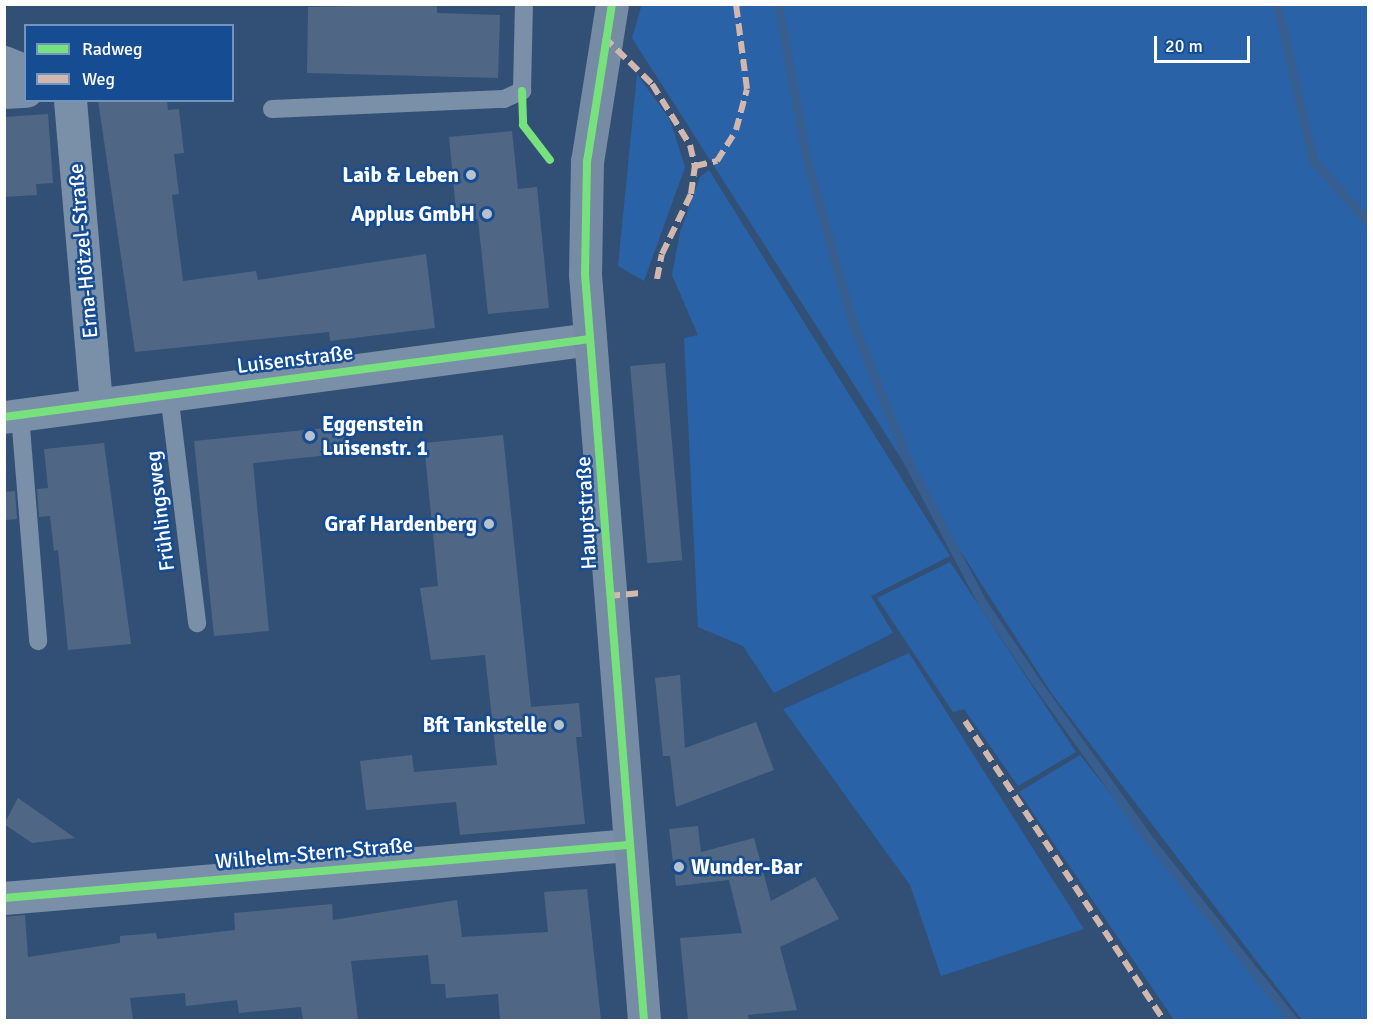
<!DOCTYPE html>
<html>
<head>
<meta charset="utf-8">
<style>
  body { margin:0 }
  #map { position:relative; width:1373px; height:1025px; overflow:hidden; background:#325075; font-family:Signika,sans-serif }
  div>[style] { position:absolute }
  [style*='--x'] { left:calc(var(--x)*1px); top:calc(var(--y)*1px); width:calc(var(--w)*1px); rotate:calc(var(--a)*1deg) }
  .green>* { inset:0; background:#2962a7 }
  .stream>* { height:9px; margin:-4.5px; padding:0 4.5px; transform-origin:4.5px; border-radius:4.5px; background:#375e8f }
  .building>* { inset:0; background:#4f6784; transform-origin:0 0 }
  .lane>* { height:18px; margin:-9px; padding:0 9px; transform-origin:9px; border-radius:9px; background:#7a90a8 }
  .street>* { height:33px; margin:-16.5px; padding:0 16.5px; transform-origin:16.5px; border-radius:16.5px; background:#7a90a8 }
  .secondary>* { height:33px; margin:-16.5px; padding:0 16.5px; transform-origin:16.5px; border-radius:16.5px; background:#768ba4 }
  .quiet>* { height:6px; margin-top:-3px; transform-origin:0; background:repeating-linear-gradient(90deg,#d1b7ad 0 12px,transparent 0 18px) }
  .cycleway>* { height:8px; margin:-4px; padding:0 4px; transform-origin:4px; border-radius:4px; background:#77e17e }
  .dots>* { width:16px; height:16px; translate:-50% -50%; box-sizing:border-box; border:3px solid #164c91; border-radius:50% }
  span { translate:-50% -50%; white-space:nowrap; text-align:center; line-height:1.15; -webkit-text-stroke:5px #164c91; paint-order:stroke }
  .poi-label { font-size:21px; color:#fff; font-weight:700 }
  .right { translate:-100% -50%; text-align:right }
  .left { translate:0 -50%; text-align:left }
  .street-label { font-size:21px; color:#fff }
  .frame { position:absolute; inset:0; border:6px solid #fff; pointer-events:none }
  .legend { position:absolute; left:24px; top:24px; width:210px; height:78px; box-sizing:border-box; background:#164c91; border:2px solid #7394bd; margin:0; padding:8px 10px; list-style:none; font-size:18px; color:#fff }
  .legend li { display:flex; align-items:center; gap:12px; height:30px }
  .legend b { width:30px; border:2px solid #7394bd }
  .scale { position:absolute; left:1154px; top:36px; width:96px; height:27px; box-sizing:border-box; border:3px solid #fff; border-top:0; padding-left:8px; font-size:18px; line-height:21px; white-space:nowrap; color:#fff; -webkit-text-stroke:4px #164c91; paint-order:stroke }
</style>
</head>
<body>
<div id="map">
  <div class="green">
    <div style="clip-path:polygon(642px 4px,1368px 5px,1368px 1020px,1302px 1020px,1052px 694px,632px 38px)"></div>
    <div style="clip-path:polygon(637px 74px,670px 120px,685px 167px,644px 281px,618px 266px)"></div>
    <div style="clip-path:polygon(709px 170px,950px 556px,871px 596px,893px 633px,774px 693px,743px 646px,698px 627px,684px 338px,698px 335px,672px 275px,680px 232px,700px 177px)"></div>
    <div style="clip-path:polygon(950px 562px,1076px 752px,1018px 786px,964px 709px,953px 712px,877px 598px)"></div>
    <div style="clip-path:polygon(909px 653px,1084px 929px,941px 976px,910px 885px,783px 709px)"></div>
    <div style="clip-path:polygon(1080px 755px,1290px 1020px,1174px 1020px,1019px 792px)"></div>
  </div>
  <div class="stream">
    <div style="--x:778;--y:4;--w:156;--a:79.6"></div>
    <div style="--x:806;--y:157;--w:167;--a:74.4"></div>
    <div style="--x:851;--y:318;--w:155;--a:68.4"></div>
    <div style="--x:908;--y:462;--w:161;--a:62.2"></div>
    <div style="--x:983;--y:604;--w:94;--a:55.8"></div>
    <div style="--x:1036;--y:682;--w:196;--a:54.4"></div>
    <div style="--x:1150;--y:841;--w:229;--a:51.4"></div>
    <div style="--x:1277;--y:4;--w:160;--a:77"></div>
    <div style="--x:1313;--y:160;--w:83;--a:48.4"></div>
  </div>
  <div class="building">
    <div style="clip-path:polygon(437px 4px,437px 13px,500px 15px,498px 78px,307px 73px,308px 7px)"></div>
    <div style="clip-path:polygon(98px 100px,167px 100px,168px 110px,179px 109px,184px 153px,174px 154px,179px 194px,172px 195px,183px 281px,256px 271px,258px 280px,426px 254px,435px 328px,330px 341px,329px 332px,135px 352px)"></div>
    <div style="clip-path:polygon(48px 114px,53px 183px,36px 184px,37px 195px,4px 197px,4px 117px)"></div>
    <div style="clip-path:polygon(512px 131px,518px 189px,537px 187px,549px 308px,488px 314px,478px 219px,457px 221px,449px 137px)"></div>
    <div style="left:665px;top:363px;width:198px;height:35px;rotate:85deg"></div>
    <div style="clip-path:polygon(345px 426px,347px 453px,253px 463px,269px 631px,214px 636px,194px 441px)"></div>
    <div style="clip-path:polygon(503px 435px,531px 707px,579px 703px,582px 737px,576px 737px,585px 824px,460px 835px,456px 802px,366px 810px,360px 761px,412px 755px,414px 772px,497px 765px,485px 655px,431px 660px,420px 588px,438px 586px,424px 443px)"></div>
    <div style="clip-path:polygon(104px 443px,131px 644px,68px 650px,58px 550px,54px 551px,50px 516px,39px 517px,37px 489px,48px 488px,44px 449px)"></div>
    <div style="clip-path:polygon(15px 491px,17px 519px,4px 520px,4px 492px)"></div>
    <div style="clip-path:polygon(680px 675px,685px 748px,756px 722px,774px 770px,676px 807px,670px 756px,663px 756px,655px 678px)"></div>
    <div style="clip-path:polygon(18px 798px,75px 838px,32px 843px,4px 824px)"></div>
    <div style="clip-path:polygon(698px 826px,701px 852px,754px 838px,771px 901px,815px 877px,839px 919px,780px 947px,797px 1010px,748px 1015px,749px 1020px,688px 1020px,680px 938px,742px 933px,729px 880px,676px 886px,669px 829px)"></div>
    <div style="clip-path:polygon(587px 889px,601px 1020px,500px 1020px,498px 994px,446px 998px,445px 984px,431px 984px,428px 955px,351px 961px,358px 1020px,303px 1020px,301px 1007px,239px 1013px,237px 1000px,186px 1006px,185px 993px,130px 998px,133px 1020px,4px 1020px,4px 917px,25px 915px,28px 957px,120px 943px,120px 936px,156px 933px,157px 939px,235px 930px,234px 913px,332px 904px,333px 920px,457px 900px,462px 937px,548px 932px,544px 892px)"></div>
  </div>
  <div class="lane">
    <div style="--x:272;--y:109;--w:232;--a:-2.5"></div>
    <div style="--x:504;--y:99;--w:20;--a:-24"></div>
    <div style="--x:522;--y:91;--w:87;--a:-88.7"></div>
    <div style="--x:169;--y:394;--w:231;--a:83"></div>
    <div style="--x:20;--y:415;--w:227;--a:85.4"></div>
  </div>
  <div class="street">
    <div style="--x:4;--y:62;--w:24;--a:22"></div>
    <div style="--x:4;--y:92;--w:22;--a:-3"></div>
    <div style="--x:70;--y:100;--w:303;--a:85.1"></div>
    <div style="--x:4;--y:417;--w:591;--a:-7.58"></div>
    <div style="--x:4;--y:898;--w:626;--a:-4.85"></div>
  </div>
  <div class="secondary">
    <div style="--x:612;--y:4;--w:159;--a:99"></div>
    <div style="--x:587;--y:161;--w:113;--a:91"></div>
    <div style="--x:585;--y:274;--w:748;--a:85.48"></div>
  </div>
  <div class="quiet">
    <div style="--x:604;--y:37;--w:67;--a:44.4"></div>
    <div style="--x:652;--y:84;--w:72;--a:58.1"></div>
    <div style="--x:690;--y:145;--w:22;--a:77"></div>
    <div style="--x:695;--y:166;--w:23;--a:-13"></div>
    <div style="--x:717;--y:161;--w:36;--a:-58"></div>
    <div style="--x:736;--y:130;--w:42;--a:-75"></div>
    <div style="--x:747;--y:89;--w:86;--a:-97.4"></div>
    <div style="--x:657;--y:279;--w:25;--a:-79"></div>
    <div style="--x:662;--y:254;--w:67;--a:-64.2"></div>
    <div style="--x:691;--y:194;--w:28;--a:-82"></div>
    <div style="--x:608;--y:596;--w:36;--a:-5"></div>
    <div style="--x:965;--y:721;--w:359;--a:56.4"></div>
  </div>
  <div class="cycleway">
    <div style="--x:612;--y:4;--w:159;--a:99"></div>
    <div style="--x:587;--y:161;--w:113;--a:91"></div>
    <div style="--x:585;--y:274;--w:748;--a:85.48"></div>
    <div style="--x:522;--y:91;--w:34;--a:88"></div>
    <div style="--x:523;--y:125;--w:44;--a:52.4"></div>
    <div style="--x:4;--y:417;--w:591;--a:-7.58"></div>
    <div style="--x:4;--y:898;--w:626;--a:-4.85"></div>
  </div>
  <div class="dots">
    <div style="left:471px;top:175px;background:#b7c2cf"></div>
    <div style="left:487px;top:214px;background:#b7c2cf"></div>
    <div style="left:310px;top:436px;background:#b7c2cf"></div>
    <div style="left:489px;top:524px;background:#b7c2cf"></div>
    <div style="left:559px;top:725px;background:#b7c2cf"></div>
    <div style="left:679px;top:867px;background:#b7c2cf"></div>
  </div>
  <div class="poi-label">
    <span class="right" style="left:459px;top:175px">Laib &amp; Leben</span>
    <span class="right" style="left:475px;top:214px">Applus GmbH</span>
    <span class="left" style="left:322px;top:436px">Eggenstein<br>Luisenstr. 1</span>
    <span class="right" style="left:477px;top:524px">Graf Hardenberg</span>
    <span class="right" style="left:547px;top:725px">Bft Tankstelle</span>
    <span class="left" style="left:691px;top:867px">Wunder-Bar</span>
  </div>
  <div class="street-label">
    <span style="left:83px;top:251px;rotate:-95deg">Erna-Hötzel-Straße</span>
    <span style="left:295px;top:359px;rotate:-7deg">Luisenstraße</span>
    <span style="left:160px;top:511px;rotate:-97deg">Frühlingsweg</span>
    <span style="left:586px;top:513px;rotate:-93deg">Hauptstraße</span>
    <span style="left:314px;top:853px;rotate:-5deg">Wilhelm-Stern-Straße</span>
  </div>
  <div class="frame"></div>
  <ul class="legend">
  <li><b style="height:8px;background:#77e17e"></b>Radweg</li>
  <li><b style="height:8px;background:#d1b7ad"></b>Weg</li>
  </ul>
  <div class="scale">20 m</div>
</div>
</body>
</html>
